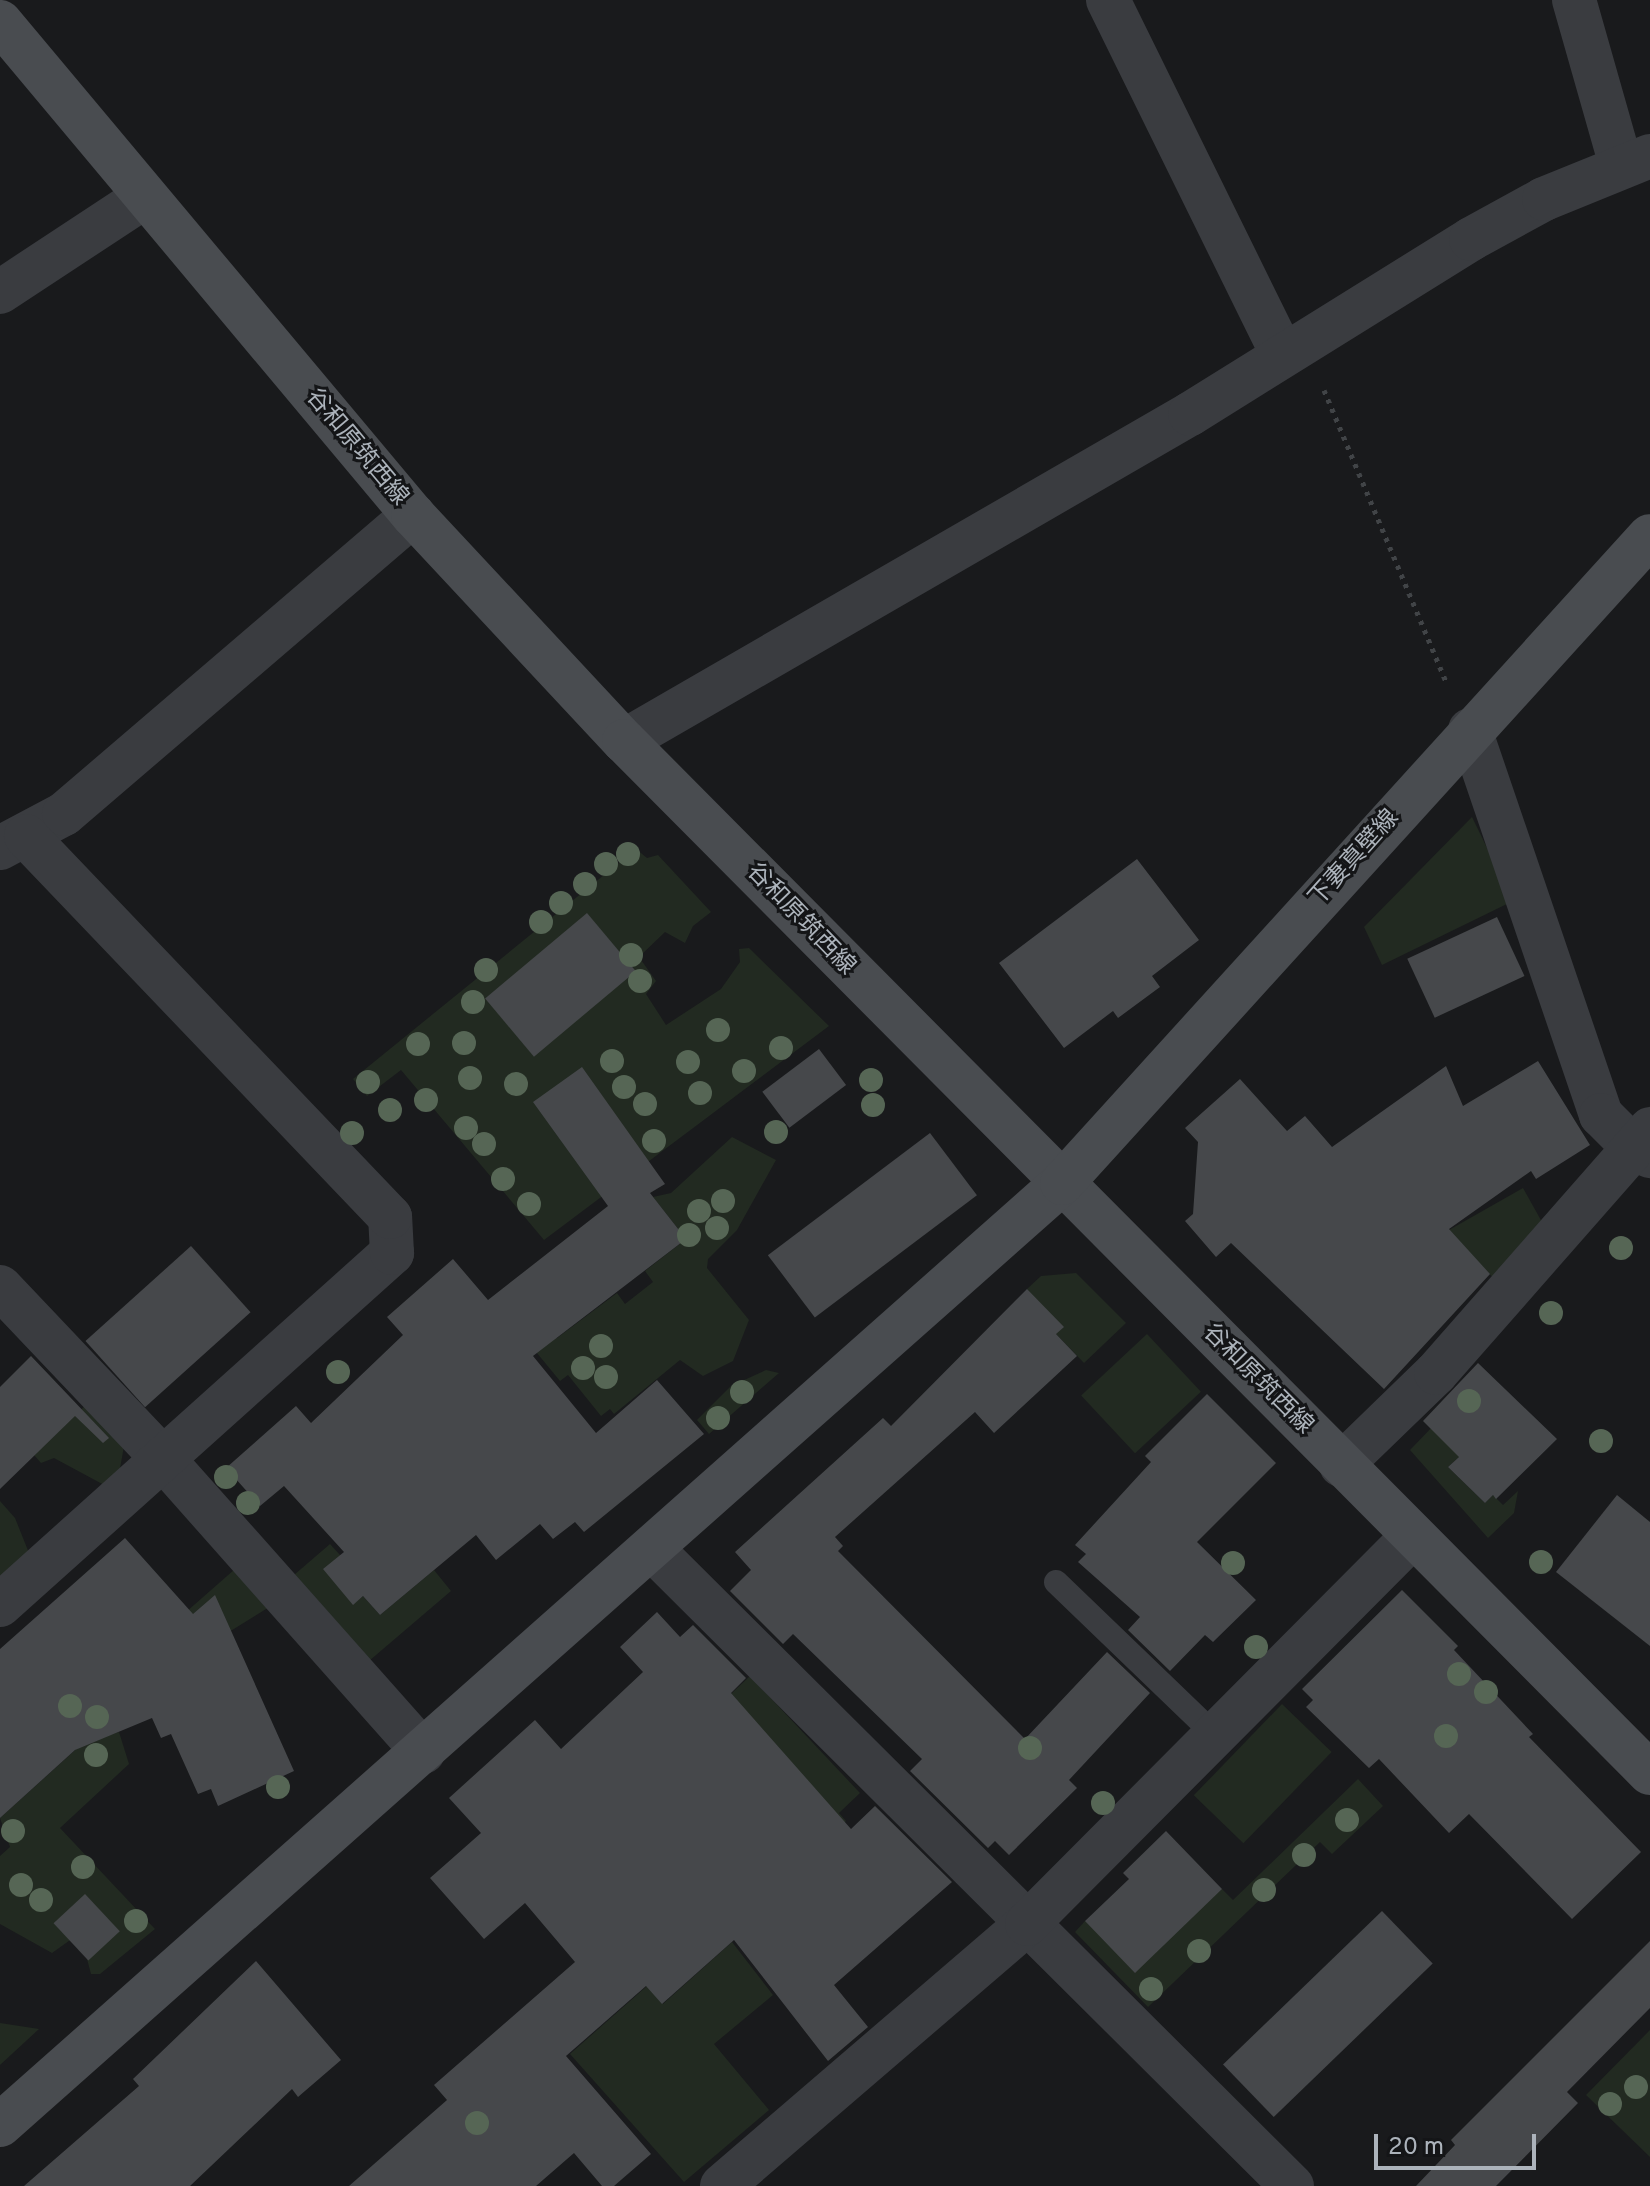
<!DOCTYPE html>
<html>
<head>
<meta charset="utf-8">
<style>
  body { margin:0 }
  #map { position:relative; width:1650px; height:2186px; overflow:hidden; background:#191a1c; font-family:Overpass,"Noto Sans JP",sans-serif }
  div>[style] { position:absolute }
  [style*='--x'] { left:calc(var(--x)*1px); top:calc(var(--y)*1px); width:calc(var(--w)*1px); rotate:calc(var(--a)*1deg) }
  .green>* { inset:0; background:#222a21; transform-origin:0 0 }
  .building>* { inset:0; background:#46484b; transform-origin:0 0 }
  .path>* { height:5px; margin-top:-2.5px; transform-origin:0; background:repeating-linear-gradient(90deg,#414447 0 4px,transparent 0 10px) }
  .lane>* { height:24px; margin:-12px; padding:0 12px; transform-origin:12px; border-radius:12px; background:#3a3c40 }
  .street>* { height:44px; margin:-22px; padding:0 22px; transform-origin:22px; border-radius:22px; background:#3a3c40 }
  .secondary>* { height:44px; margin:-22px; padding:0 22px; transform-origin:22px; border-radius:22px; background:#494c50 }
  .trees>* { width:24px; height:24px; margin:-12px; border-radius:50%; background:#566655 }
  span { translate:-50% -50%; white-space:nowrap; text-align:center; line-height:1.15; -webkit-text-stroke:6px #141517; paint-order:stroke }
  .street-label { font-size:24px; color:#acb3bb }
  .scale { position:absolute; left:1374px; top:2134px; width:162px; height:36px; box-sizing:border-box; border:4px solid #acb3bb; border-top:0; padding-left:10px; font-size:24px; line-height:28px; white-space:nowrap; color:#acb3bb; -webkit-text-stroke:6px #141517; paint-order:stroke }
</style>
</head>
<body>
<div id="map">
  <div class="green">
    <div style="clip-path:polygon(1472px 817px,1513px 901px,1382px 965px,1364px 927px)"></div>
    <div style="clip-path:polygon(636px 849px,647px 858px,658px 855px,711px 912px,693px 926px,685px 943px,665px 932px,639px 957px,656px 981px,646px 994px,666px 1025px,721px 989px,740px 962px,739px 949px,749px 948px,829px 1026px,544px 1240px,401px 1070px,367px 1096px,353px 1079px)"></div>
    <div style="clip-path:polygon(732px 1137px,776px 1160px,737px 1230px,708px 1259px,707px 1268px,749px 1320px,733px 1361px,703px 1376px,680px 1360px,614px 1414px,610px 1409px,601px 1416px,568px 1375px,560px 1381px,532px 1347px,548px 1334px,557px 1338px,617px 1293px,625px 1304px,653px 1282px,645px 1271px,686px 1239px,653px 1197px,671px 1193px)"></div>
    <div style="clip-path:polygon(1523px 1188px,1542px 1222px,1496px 1281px,1449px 1230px)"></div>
    <div style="clip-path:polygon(1076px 1273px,1126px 1323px,1084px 1363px,1056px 1334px,1027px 1289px,1041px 1276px)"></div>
    <div style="left:1147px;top:1334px;width:79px;height:90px;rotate:47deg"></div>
    <div style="clip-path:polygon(766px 1370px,779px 1373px,709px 1434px,697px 1420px,731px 1386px)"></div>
    <div style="clip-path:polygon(1486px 1371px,1459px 1457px,1448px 1467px,1485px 1503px,1493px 1495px,1503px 1505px,1518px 1491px,1514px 1513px,1488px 1538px,1410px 1450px)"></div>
    <div style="clip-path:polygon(88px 1403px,124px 1446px,118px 1480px,106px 1486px,54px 1458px,41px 1463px,34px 1455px)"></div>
    <div style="clip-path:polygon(0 1501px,15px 1518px,31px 1558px,0 1582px)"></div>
    <div style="clip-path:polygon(330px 1544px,340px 1555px,353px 1604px,363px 1596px,380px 1615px,434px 1570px,451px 1591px,369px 1661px,294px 1575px)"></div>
    <div style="clip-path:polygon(235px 1569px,274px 1604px,208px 1645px,128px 1663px)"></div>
    <div style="clip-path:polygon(750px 1676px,860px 1793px,839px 1813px,846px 1821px,822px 1843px,698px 1725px)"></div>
    <div style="left:1282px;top:1704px;width:69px;height:127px;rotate:44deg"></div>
    <div style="clip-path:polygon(119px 1732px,129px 1764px,60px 1828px,155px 1929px,100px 1974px,91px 1974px,80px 1933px,52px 1953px,0 1924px,0 1856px,10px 1847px,0 1818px,83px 1743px)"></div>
    <div style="clip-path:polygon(1358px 1779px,1383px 1806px,1332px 1854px,1320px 1842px,1148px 2007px,1075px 1932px,1085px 1921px,1222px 1889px,1233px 1900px)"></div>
    <div style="clip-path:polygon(732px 1942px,773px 1995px,714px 2044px,769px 2110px,684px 2182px,570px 2054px,647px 1986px,663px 2004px)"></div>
    <div style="clip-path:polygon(0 2023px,39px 2029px,0 2065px)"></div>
    <div style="clip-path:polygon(1650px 2030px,1650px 2157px,1586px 2095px)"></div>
  </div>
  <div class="building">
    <div style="clip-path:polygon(1137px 859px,1199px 940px,1152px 976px,1160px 987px,1118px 1018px,1113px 1011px,1064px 1048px,999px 963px)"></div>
    <div style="left:587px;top:913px;width:76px;height:133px;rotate:50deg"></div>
    <div style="left:1497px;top:917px;width:65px;height:99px;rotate:65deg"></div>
    <div style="left:819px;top:1049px;width:45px;height:71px;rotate:53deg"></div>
    <div style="clip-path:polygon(1538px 1061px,1590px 1145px,1536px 1179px,1531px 1171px,1449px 1229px,1490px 1274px,1384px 1389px,1231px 1243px,1216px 1257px,1185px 1221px,1193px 1214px,1198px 1142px,1185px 1128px,1240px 1079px,1287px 1131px,1305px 1116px,1332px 1147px,1446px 1066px,1463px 1106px)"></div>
    <div style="clip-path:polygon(582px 1067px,665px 1184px,650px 1193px,686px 1239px,533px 1356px,596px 1433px,657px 1380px,704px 1434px,584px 1532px,575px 1522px,553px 1539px,540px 1524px,496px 1560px,476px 1535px,380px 1615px,363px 1596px,353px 1605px,323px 1569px,344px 1552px,284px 1486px,260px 1506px,226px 1468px,296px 1406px,311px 1423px,403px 1335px,387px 1317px,453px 1259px,488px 1300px,608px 1206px,533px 1102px)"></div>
    <div style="left:930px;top:1133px;width:78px;height:203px;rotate:53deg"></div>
    <div style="left:191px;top:1246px;width:89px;height:142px;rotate:48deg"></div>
    <div style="clip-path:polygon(1027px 1289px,1064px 1327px,1056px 1334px,1077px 1356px,994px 1433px,975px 1412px,835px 1537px,843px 1546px,838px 1551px,1025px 1739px,1107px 1652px,1150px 1693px,1069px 1780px,1077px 1788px,1009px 1855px,995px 1841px,988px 1848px,910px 1771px,922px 1759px,793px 1634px,783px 1644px,730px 1591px,751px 1570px,735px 1552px,883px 1418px,891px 1426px)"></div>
    <div style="clip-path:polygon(31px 1356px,109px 1438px,103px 1443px,75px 1416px,0 1489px,0 1387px)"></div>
    <div style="clip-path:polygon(1478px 1363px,1557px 1439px,1496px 1499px,1493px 1495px,1485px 1503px,1448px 1467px,1459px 1457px,1423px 1421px)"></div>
    <div style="clip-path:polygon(1207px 1394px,1276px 1463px,1197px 1542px,1256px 1600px,1213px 1642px,1205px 1635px,1170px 1671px,1128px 1630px,1140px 1617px,1078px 1562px,1086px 1554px,1075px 1545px,1151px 1462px,1145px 1456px)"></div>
    <div style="clip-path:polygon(1617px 1495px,1650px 1522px,1650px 1646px,1556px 1572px)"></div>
    <div style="clip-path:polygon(125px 1538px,193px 1614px,215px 1595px,294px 1771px,218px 1806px,211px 1789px,198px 1794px,171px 1734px,161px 1738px,152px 1718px,75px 1750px,0 1818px,0 1649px)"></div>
    <div style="clip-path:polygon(1402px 1590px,1458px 1646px,1454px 1650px,1533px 1734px,1529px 1737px,1641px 1852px,1572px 1919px,1469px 1814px,1449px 1833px,1379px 1759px,1369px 1768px,1306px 1707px,1313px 1700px,1302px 1689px)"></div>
    <div style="clip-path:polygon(657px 1612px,680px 1637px,693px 1625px,746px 1678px,731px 1693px,851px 1829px,875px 1806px,952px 1882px,834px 1985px,868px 2027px,828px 2061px,734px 1940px,662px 2004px,646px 1986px,566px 2056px,651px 2154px,614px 2186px,602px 2186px,574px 2153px,536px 2186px,349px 2186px,447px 2100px,434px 2085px,575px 1962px,525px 1903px,484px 1939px,430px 1878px,481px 1833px,449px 1798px,535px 1720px,561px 1749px,643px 1672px,620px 1647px)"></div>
    <div style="clip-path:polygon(1166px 1831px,1222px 1889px,1135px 1973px,1085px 1921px,1129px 1879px,1123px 1873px)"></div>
    <div style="left:85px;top:1894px;width:51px;height:43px;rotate:47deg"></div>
    <div style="left:1382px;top:1911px;width:73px;height:221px;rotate:46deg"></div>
    <div style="clip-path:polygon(1650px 1941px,1650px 2008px,1567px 2092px,1578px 2103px,1496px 2186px,1416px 2186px,1455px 2145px,1451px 2140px)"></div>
    <div style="clip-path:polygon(256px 1961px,341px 2060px,298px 2097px,292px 2089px,190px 2186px,24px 2186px,139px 2086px,133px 2079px)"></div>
  </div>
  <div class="path">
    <div style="--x:1324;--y:390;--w:319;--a:67.3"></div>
  </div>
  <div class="lane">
    <div style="--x:1056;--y:1582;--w:221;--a:43.9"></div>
  </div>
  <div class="street">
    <div style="--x:1108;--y:0;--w:396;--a:63.8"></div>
    <div style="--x:1574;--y:0;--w:172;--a:74.1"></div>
    <div style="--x:0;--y:292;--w:173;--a:-33.4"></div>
    <div style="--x:1470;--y:730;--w:407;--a:71.2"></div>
    <div style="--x:1601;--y:1115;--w:47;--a:45"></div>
    <div style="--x:1634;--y:1148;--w:18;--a:27"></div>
    <div style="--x:624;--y:741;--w:654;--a:-30.02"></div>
    <div style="--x:1190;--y:414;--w:331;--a:-31.9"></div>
    <div style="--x:1471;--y:239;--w:83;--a:-28.7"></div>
    <div style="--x:1544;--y:199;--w:114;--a:-22.1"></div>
    <div style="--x:0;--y:848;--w:72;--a:-28"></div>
    <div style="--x:64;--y:814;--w:460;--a:-40.6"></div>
    <div style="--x:0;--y:1287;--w:240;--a:46.5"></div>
    <div style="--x:165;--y:1461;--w:389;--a:48.4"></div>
    <div style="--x:1341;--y:1465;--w:132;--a:-44.1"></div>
    <div style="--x:1436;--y:1373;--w:325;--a:-48.7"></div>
    <div style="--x:652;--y:1549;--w:903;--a:44.87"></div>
    <div style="--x:0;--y:1605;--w:527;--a:-41.92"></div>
    <div style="--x:392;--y:1253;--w:36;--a:-93"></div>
    <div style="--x:390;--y:1217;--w:527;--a:-133.69"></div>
    <div style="--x:722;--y:2186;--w:402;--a:-40.7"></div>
    <div style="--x:1027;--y:1924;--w:547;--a:-45.15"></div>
  </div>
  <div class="secondary">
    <div style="--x:0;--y:22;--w:643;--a:50.05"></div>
    <div style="--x:413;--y:515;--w:309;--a:47"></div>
    <div style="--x:624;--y:741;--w:1455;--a:45.17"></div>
    <div style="--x:0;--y:2125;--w:1420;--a:-41.57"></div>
    <div style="--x:1062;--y:1183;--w:874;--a:-47.74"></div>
  </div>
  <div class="trees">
    <div style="left:628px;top:854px"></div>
    <div style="left:606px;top:864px"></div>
    <div style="left:585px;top:884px"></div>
    <div style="left:561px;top:903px"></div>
    <div style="left:541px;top:922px"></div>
    <div style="left:631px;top:955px"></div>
    <div style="left:486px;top:970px"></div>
    <div style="left:640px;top:981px"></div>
    <div style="left:473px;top:1002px"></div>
    <div style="left:718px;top:1030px"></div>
    <div style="left:464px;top:1043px"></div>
    <div style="left:418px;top:1044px"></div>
    <div style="left:781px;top:1048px"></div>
    <div style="left:612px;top:1061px"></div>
    <div style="left:688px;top:1062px"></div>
    <div style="left:744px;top:1071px"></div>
    <div style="left:470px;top:1078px"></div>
    <div style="left:871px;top:1080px"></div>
    <div style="left:368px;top:1082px"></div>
    <div style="left:516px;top:1084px"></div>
    <div style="left:624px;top:1087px"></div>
    <div style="left:700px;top:1093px"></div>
    <div style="left:426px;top:1100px"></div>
    <div style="left:645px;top:1104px"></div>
    <div style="left:873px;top:1105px"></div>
    <div style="left:390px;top:1110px"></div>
    <div style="left:466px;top:1128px"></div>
    <div style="left:776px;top:1132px"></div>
    <div style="left:352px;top:1133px"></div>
    <div style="left:654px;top:1141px"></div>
    <div style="left:484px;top:1144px"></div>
    <div style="left:503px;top:1179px"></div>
    <div style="left:723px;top:1201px"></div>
    <div style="left:529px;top:1204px"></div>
    <div style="left:699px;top:1211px"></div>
    <div style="left:717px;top:1228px"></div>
    <div style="left:689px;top:1235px"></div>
    <div style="left:1621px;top:1248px"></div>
    <div style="left:1551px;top:1313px"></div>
    <div style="left:601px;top:1346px"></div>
    <div style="left:583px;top:1368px"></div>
    <div style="left:338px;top:1372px"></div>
    <div style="left:606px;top:1377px"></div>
    <div style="left:742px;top:1392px"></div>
    <div style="left:1469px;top:1401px"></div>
    <div style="left:718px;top:1418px"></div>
    <div style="left:1601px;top:1441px"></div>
    <div style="left:226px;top:1477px"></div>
    <div style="left:248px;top:1503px"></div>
    <div style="left:1541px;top:1562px"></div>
    <div style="left:1233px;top:1563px"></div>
    <div style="left:1256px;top:1647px"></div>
    <div style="left:1459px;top:1674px"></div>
    <div style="left:1486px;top:1692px"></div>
    <div style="left:70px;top:1706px"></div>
    <div style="left:97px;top:1717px"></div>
    <div style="left:1446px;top:1736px"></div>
    <div style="left:1030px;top:1748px"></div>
    <div style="left:96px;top:1755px"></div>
    <div style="left:278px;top:1787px"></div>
    <div style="left:1103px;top:1803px"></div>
    <div style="left:1347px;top:1820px"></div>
    <div style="left:13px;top:1831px"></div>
    <div style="left:1304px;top:1855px"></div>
    <div style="left:83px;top:1867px"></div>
    <div style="left:21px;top:1885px"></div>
    <div style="left:1264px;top:1890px"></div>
    <div style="left:41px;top:1900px"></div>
    <div style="left:136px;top:1921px"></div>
    <div style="left:1199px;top:1951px"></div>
    <div style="left:1151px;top:1989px"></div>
    <div style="left:1636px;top:2087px"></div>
    <div style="left:1610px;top:2104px"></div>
    <div style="left:477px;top:2123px"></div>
  </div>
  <div class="street-label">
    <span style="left:356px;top:448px;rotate:50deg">谷和原筑西線</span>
    <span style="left:1355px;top:859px;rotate:-48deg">下妻真壁線</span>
    <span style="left:800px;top:920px;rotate:46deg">谷和原筑西線</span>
    <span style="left:1257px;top:1380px;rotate:45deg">谷和原筑西線</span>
  </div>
  <div class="scale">20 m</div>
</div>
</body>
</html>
